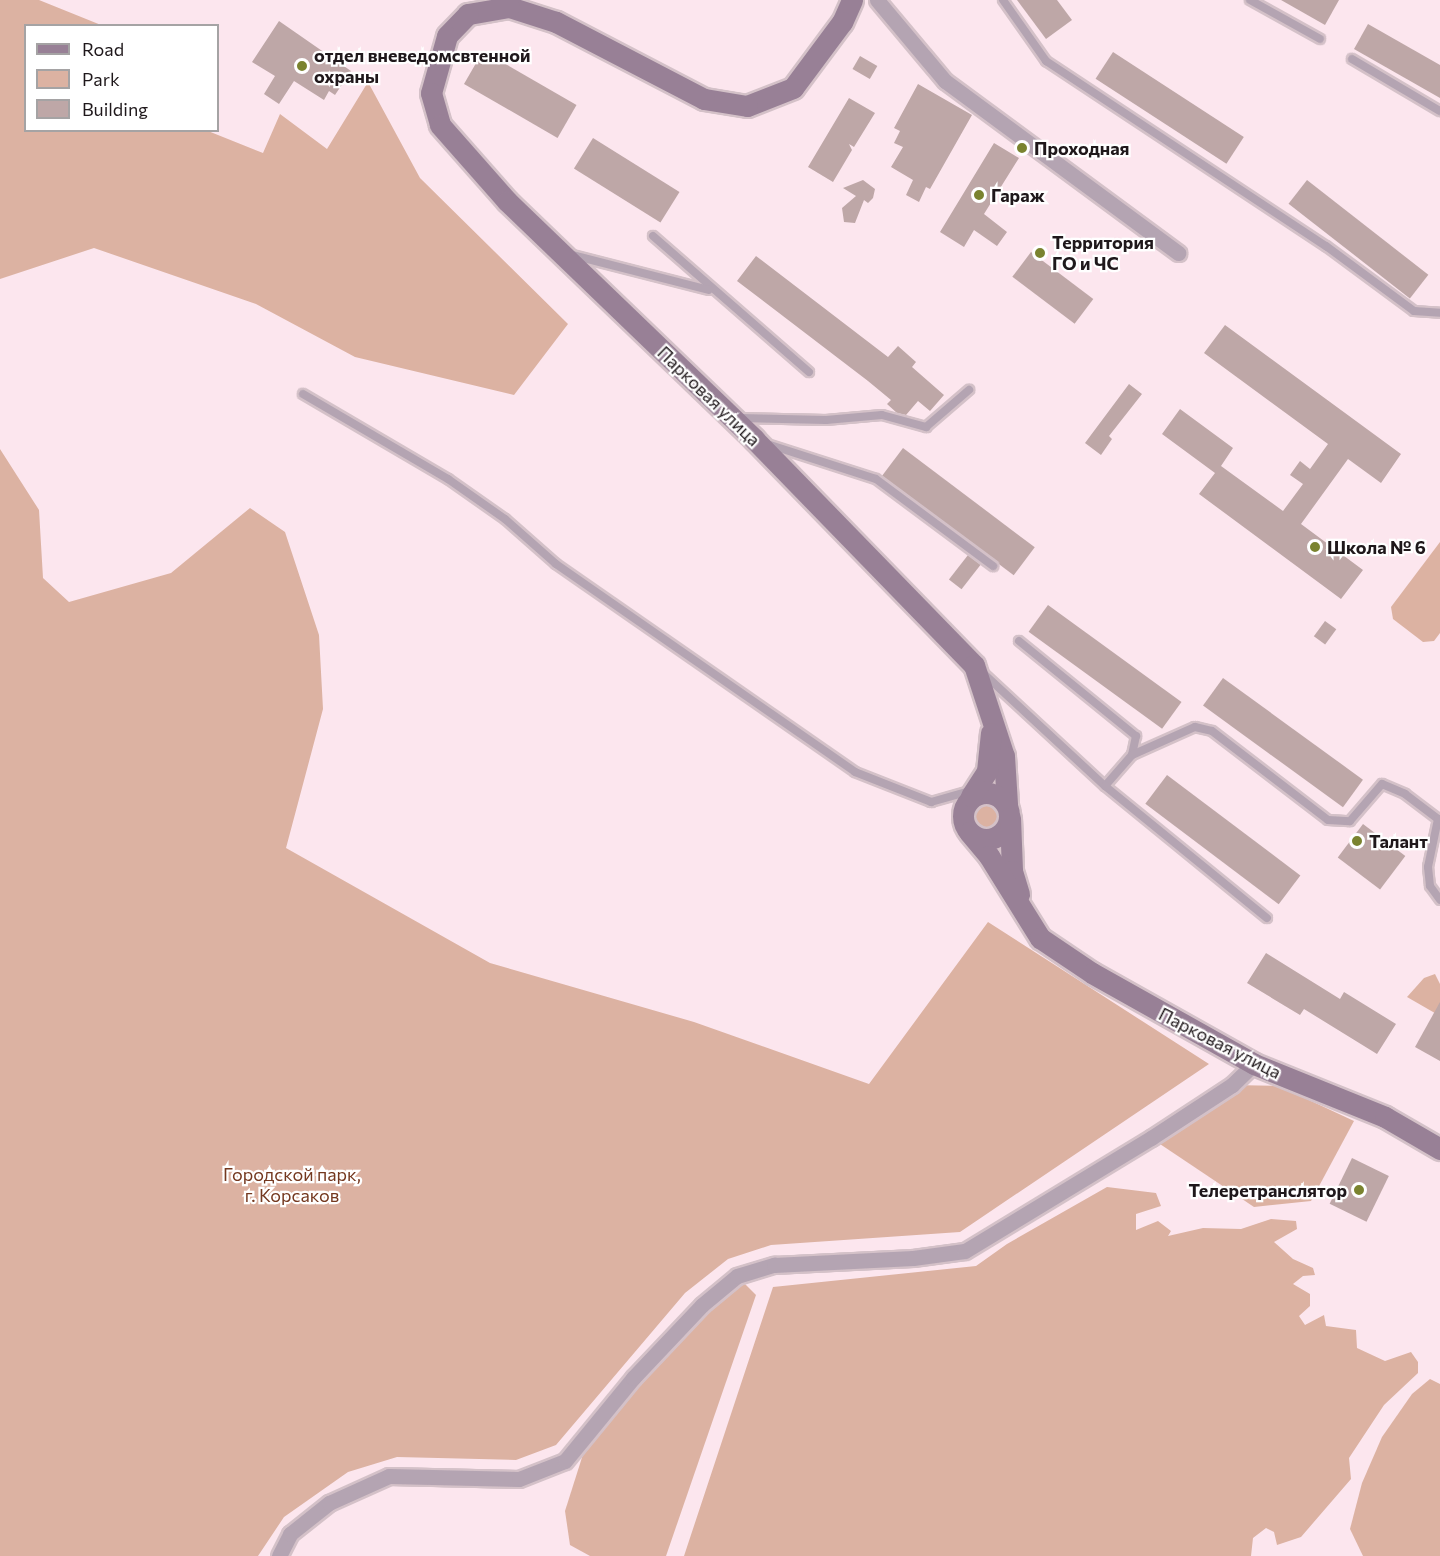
<!DOCTYPE html>
<html>
<head>
<meta charset="utf-8">
<style>
  body { margin:0 }
  #map { position:relative; width:1440px; height:1556px; overflow:hidden; background:#fce6ee; font-family:Commissioner,sans-serif }
  div>[style] { position:absolute }
  [style*='--x'] { left:calc(var(--x)*1px); top:calc(var(--y)*1px); width:calc(var(--w)*1px); rotate:calc(var(--a)*1deg) }
  .green>* { inset:0; background:#dcb2a2 }
  .round { border-radius:50% }
  .building>* { inset:0; background:#bea7a7; transform-origin:0 0 }
  .roads { filter:drop-shadow(2px 0 #d4c1c8) drop-shadow(-2px 0 #d4c1c8) drop-shadow(0 2px #d4c1c8) drop-shadow(0 -2px #d4c1c8) }
  .lane>* { height:8px; margin:-4px; padding:0 4px; transform-origin:4px; border-radius:4px; background:#b4a4b2 }
  .street>* { height:15px; margin:-7.5px; padding:0 7.5px; transform-origin:7.5px; border-radius:7.5px; background:#b4a4b2 }
  .secondary>* { height:21px; margin:-10.5px; padding:0 10.5px; transform-origin:10.5px; border-radius:10.5px; background:#988096 }
  .secondary>.ring { margin:-10.5px; padding:0; box-sizing:content-box; background:none; border:21px solid #988096; border-radius:50% }
  .dots>* { width:16px; height:16px; translate:-50% -50%; box-sizing:border-box; border:3px solid #fff; border-radius:50% }
  span { translate:-50% -50%; white-space:nowrap; text-align:center; line-height:1.15; -webkit-text-stroke:4.5px #fff; paint-order:stroke }
  .poi-label { font-size:18px; color:#1f181b; font-weight:700 }
  .left { translate:0 -50%; text-align:left }
  .right { translate:-100% -50%; text-align:right }
  .street-label { font-size:18px; color:#1f181b }
  .park-label { font-size:18px; color:#74381f }
  .legend { position:absolute; left:24px; top:24px; width:195px; height:108px; box-sizing:border-box; background:#fff; border:2px solid #a5a3a4; margin:0; padding:8px 10px; list-style:none; font-size:18px; color:#1f181b }
  .legend li { display:flex; align-items:center; gap:12px; height:30px }
  .legend b { width:30px; border:2px solid #a5a3a4 }
</style>
</head>
<body>
<div id="map">
  <div class="green">
    <div style="clip-path:polygon(0 0,39px 0,101px 25px,26px 26px,26px 130px,208px 131px,263px 153px,280px 114px,327px 149px,368px 82px,420px 178px,568px 324px,514px 395px,355px 357px,256px 304px,94px 248px,0 279px)"></div>
    <div style="clip-path:polygon(0 449px,39px 510px,43px 578px,69px 602px,171px 573px,250px 508px,285px 532px,319px 635px,323px 709px,286px 848px,490px 963px,694px 1022px,869px 1084px,988px 922px,1209px 1064px,960px 1232px,771px 1245px,728px 1259px,685px 1293px,556px 1445px,516px 1460px,397px 1457px,348px 1472px,284px 1517px,258px 1556px,0 1556px)"></div>
    <div style="clip-path:polygon(1440px 542px,1440px 633px,1434px 641px,1423px 642px,1393px 619px,1391px 607px)"></div>
    <div class="round" style="left:971px;top:800px;width:28px;height:28px"></div>
    <div style="clip-path:polygon(1435px 974px,1440px 984px,1440px 1016px,1407px 997px,1424px 978px)"></div>
    <div style="clip-path:polygon(1232px 1085px,1279px 1086px,1354px 1121px,1311px 1201px,1254px 1207px,1151px 1138px)"></div>
    <div style="clip-path:polygon(1107px 1187px,1156px 1193px,1161px 1206px,1136px 1214px,1136px 1230px,1158px 1221px,1171px 1231px,1168px 1236px,1203px 1228px,1241px 1229px,1271px 1219px,1296px 1221px,1297px 1229px,1274px 1242px,1293px 1259px,1313px 1268px,1315px 1275px,1303px 1276px,1293px 1284px,1310px 1294px,1310px 1306px,1299px 1316px,1305px 1325px,1324px 1315px,1326px 1326px,1356px 1330px,1357px 1348px,1385px 1361px,1411px 1352px,1418px 1362px,1418px 1373px,1384px 1405px,1349px 1458px,1351px 1479px,1301px 1537px,1277px 1545px,1274px 1532px,1266px 1528px,1253px 1538px,1251px 1556px,684px 1556px,773px 1287px,976px 1266px,1007px 1244px)"></div>
    <div style="clip-path:polygon(737px 1276px,756px 1295px,666px 1556px,590px 1556px,570px 1545px,565px 1511px,592px 1426px)"></div>
    <div style="clip-path:polygon(1430px 1379px,1440px 1384px,1440px 1556px,1363px 1556px,1350px 1529px,1362px 1483px,1382px 1437px,1412px 1394px)"></div>
  </div>
  <div class="building">
    <div style="clip-path:polygon(1017px 0,1057px 0,1072px 20px,1046px 39px)"></div>
    <div style="clip-path:polygon(1281px 0,1339px 0,1325px 25px)"></div>
    <div style="clip-path:polygon(279px 21px,351px 71px,335px 95px,329px 91px,324px 100px,294px 81px,279px 104px,264px 94px,275px 76px,252px 62px)"></div>
    <div style="clip-path:polygon(1368px 24px,1440px 65px,1440px 98px,1354px 49px)"></div>
    <div style="left:483px;top:51px;width:108px;height:38px;rotate:30deg"></div>
    <div style="left:1113px;top:52px;width:156px;height:32px;rotate:33deg"></div>
    <div style="left:860px;top:56px;width:20px;height:15px;rotate:30deg"></div>
    <div style="clip-path:polygon(918px 84px,972px 115px,930px 189px,926px 187px,919px 202px,906px 195px,913px 180px,891px 167px,903px 147px,894px 143px,900px 131px,894px 128px)"></div>
    <div style="clip-path:polygon(849px 98px,875px 113px,854px 147px,849px 144px,852px 150px,833px 182px,808px 167px)"></div>
    <div style="left:593px;top:138px;width:102px;height:36px;rotate:32deg"></div>
    <div style="clip-path:polygon(994px 143px,1019px 158px,984px 214px,1007px 232px,997px 246px,974px 230px,964px 247px,940px 232px)"></div>
    <div style="clip-path:polygon(863px 180px,875px 189px,873px 198px,868px 203px,864px 200px,855px 223px,844px 222px,842px 208px,856px 196px,843px 188px)"></div>
    <div style="left:1307px;top:180px;width:154px;height:30px;rotate:38deg"></div>
    <div style="left:1031px;top:252px;width:78px;height:31px;rotate:37deg"></div>
    <div style="clip-path:polygon(756px 256px,888px 357px,898px 346px,916px 362px,912px 367px,944px 395px,930px 411px,918px 401px,906px 415px,897px 413px,887px 404px,891px 400px,868px 381px,737px 281px)"></div>
    <div style="clip-path:polygon(1225px 325px,1401px 454px,1381px 483px,1348px 459px,1301px 524px,1363px 570px,1341px 599px,1199px 494px,1215px 473px,1162px 434px,1180px 409px,1233px 448px,1221px 466px,1283px 511px,1303px 484px,1290px 475px,1300px 461px,1310px 469px,1328px 444px,1204px 353px)"></div>
    <div style="clip-path:polygon(1129px 384px,1142px 394px,1109px 436px,1112px 439px,1101px 455px,1085px 443px)"></div>
    <div style="left:903px;top:448px;width:165px;height:35px;rotate:37deg"></div>
    <div style="left:968px;top:555px;width:16px;height:31px;rotate:38deg"></div>
    <div style="left:1048px;top:605px;width:165px;height:33px;rotate:36deg"></div>
    <div style="left:1325px;top:621px;width:14px;height:19px;rotate:36deg"></div>
    <div style="left:1223px;top:678px;width:173px;height:34px;rotate:36deg"></div>
    <div style="left:1167px;top:775px;width:167px;height:36px;rotate:37deg"></div>
    <div style="left:1363px;top:824px;width:53px;height:42px;rotate:37deg"></div>
    <div style="clip-path:polygon(1266px 953px,1340px 999px,1344px 992px,1396px 1024px,1377px 1054px,1304px 1009px,1300px 1015px,1247px 983px)"></div>
    <div style="clip-path:polygon(1440px 1002px,1440px 1061px,1415px 1047px)"></div>
    <div style="left:1352px;top:1158px;width:41px;height:51px;rotate:26deg"></div>
  </div>
  <div class="roads">
    <div class="lane">
      <div style="--x:1003;--y:0;--w:75;--a:54.8"></div>
      <div style="--x:1046;--y:61;--w:336;--a:33.5"></div>
      <div style="--x:1326;--y:246;--w:109;--a:36.5"></div>
      <div style="--x:1414;--y:311;--w:26;--a:4"></div>
      <div style="--x:1250;--y:0;--w:80;--a:29.1"></div>
      <div style="--x:1352;--y:59;--w:102;--a:30.6"></div>
      <div style="--x:653;--y:236;--w:207;--a:41.1"></div>
      <div style="--x:572;--y:255;--w:141;--a:14.3"></div>
      <div style="--x:303;--y:394;--w:168;--a:30.4"></div>
      <div style="--x:448;--y:479;--w:70;--a:35.1"></div>
      <div style="--x:505;--y:519;--w:68;--a:41.4"></div>
      <div style="--x:556;--y:564;--w:364;--a:34.8"></div>
      <div style="--x:855;--y:772;--w:82;--a:21.5"></div>
      <div style="--x:931;--y:802;--w:41;--a:-15.8"></div>
      <div style="--x:739;--y:418;--w:87;--a:1.3"></div>
      <div style="--x:826;--y:420;--w:56;--a:-5.1"></div>
      <div style="--x:882;--y:415;--w:46;--a:15.3"></div>
      <div style="--x:926;--y:427;--w:57;--a:-40.7"></div>
      <div style="--x:767;--y:444;--w:114;--a:17.8"></div>
      <div style="--x:876;--y:479;--w:146;--a:36.6"></div>
      <div style="--x:1019;--y:641;--w:151;--a:39.1"></div>
      <div style="--x:1136;--y:736;--w:19;--a:102"></div>
      <div style="--x:1132;--y:755;--w:41;--a:131.1"></div>
      <div style="--x:984;--y:674;--w:165;--a:42.8"></div>
      <div style="--x:1105;--y:786;--w:209;--a:39.2"></div>
      <div style="--x:1132;--y:755;--w:69;--a:-24"></div>
      <div style="--x:1195;--y:727;--w:17;--a:13"></div>
      <div style="--x:1212;--y:731;--w:146;--a:37.5"></div>
      <div style="--x:1328;--y:820;--w:22;--a:3"></div>
      <div style="--x:1350;--y:821;--w:49;--a:-49.1"></div>
      <div style="--x:1382;--y:784;--w:25;--a:23"></div>
      <div style="--x:1405;--y:794;--w:41;--a:37.1"></div>
      <div style="--x:1438;--y:819;--w:49;--a:101.8"></div>
      <div style="--x:1428;--y:867;--w:19;--a:84"></div>
      <div style="--x:1430;--y:886;--w:17;--a:54"></div>
    </div>
    <div class="street">
      <div style="--x:877;--y:0;--w:106;--a:50"></div>
      <div style="--x:945;--y:81;--w:290;--a:36.4"></div>
      <div style="--x:279;--y:1556;--w:25;--a:-63"></div>
      <div style="--x:290;--y:1534;--w:50;--a:-38.5"></div>
      <div style="--x:329;--y:1503;--w:66;--a:-24.2"></div>
      <div style="--x:389;--y:1476;--w:130;--a:1.3"></div>
      <div style="--x:519;--y:1479;--w:49;--a:-21.4"></div>
      <div style="--x:565;--y:1461;--w:107;--a:-50.7"></div>
      <div style="--x:633;--y:1378;--w:100;--a:-46.6"></div>
      <div style="--x:702;--y:1305;--w:45;--a:-39.6"></div>
      <div style="--x:737;--y:1276;--w:39;--a:-17"></div>
      <div style="--x:774;--y:1265;--w:139;--a:-2.9"></div>
      <div style="--x:913;--y:1258;--w:52;--a:-7.7"></div>
      <div style="--x:965;--y:1251;--w:218;--a:-31.3"></div>
      <div style="--x:1151;--y:1138;--w:97;--a:-33.2"></div>
      <div style="--x:1232;--y:1085;--w:30;--a:-44"></div>
    </div>
    <div class="secondary">
      <div style="--x:852;--y:0;--w:24;--a:114"></div>
      <div style="--x:842;--y:22;--w:82;--a:126.6"></div>
      <div style="--x:793;--y:88;--w:49;--a:158.6"></div>
      <div style="--x:747;--y:106;--w:44;--a:-170.8"></div>
      <div style="--x:704;--y:99;--w:167;--a:-152.5"></div>
      <div style="--x:556;--y:22;--w:49;--a:-162.3"></div>
      <div style="--x:509;--y:7;--w:42;--a:170.3"></div>
      <div style="--x:468;--y:14;--w:30;--a:134"></div>
      <div style="--x:447;--y:36;--w:59;--a:105.7"></div>
      <div style="--x:431;--y:93;--w:33;--a:74"></div>
      <div style="--x:440;--y:125;--w:101;--a:48.6"></div>
      <div style="--x:507;--y:201;--w:343;--a:43.9"></div>
      <div style="--x:754;--y:439;--w:315;--a:45.8"></div>
      <div style="--x:974;--y:665;--w:96;--a:71.8"></div>
      <div style="--x:1004;--y:756;--w:48;--a:86.4"></div>
      <div class="ring" style="left:963px;top:793px;width:25px;height:25px"></div>
      <div style="--x:971;--y:796;--w:30;--a:-57"></div>
      <div style="--x:987;--y:771;--w:38;--a:-84"></div>
      <div style="--x:1010;--y:818;--w:53;--a:87.8"></div>
      <div style="--x:1012;--y:871;--w:24;--a:73"></div>
      <div style="--x:969;--y:832;--w:31;--a:50"></div>
      <div style="--x:989;--y:856;--w:97;--a:58.1"></div>
      <div style="--x:1040;--y:938;--w:63;--a:33.9"></div>
      <div style="--x:1092;--y:973;--w:186;--a:29.3"></div>
      <div style="--x:1254;--y:1064;--w:141;--a:22"></div>
      <div style="--x:1385;--y:1117;--w:64;--a:30.2"></div>
    </div>
  </div>
  <div class="dots">
    <div style="left:302px;top:66px;background:#7a832f"></div>
    <div style="left:1022px;top:148px;background:#7a832f"></div>
    <div style="left:979px;top:195px;background:#7a832f"></div>
    <div style="left:1040px;top:253px;background:#7a832f"></div>
    <div style="left:1315px;top:547px;background:#7a832f"></div>
    <div style="left:1357px;top:841px;background:#7a832f"></div>
    <div style="left:1359px;top:1190px;background:#7a832f"></div>
  </div>
  <div class="poi-label">
    <span class="left" style="left:314px;top:66px">отдел вневедомсвтенной<br>охраны</span>
    <span class="left" style="left:1034px;top:148px">Проходная</span>
    <span class="left" style="left:991px;top:195px">Гараж</span>
    <span class="left" style="left:1052px;top:253px">Территория<br>ГО и ЧС</span>
    <span class="left" style="left:1327px;top:547px">Школа № 6</span>
    <span class="left" style="left:1369px;top:841px">Талант</span>
    <span class="right" style="left:1347px;top:1190px">Телеретранслятор</span>
  </div>
  <div class="street-label">
    <span style="left:709px;top:396px;rotate:44deg">Парковая улица</span>
    <span style="left:1220px;top:1043px;rotate:27deg">Парковая улица</span>
  </div>
  <div class="park-label">
    <span style="left:292px;top:1185px">Городской парк,<br>г. Корсаков</span>
  </div>
  <ul class="legend">
  <li><b style="height:8px;background:#988096"></b>Road</li>
  <li><b style="height:16px;background:#dcb2a2"></b>Park</li>
  <li><b style="height:16px;background:#bea7a7"></b>Building</li>
  </ul>
</div>
</body>
</html>
